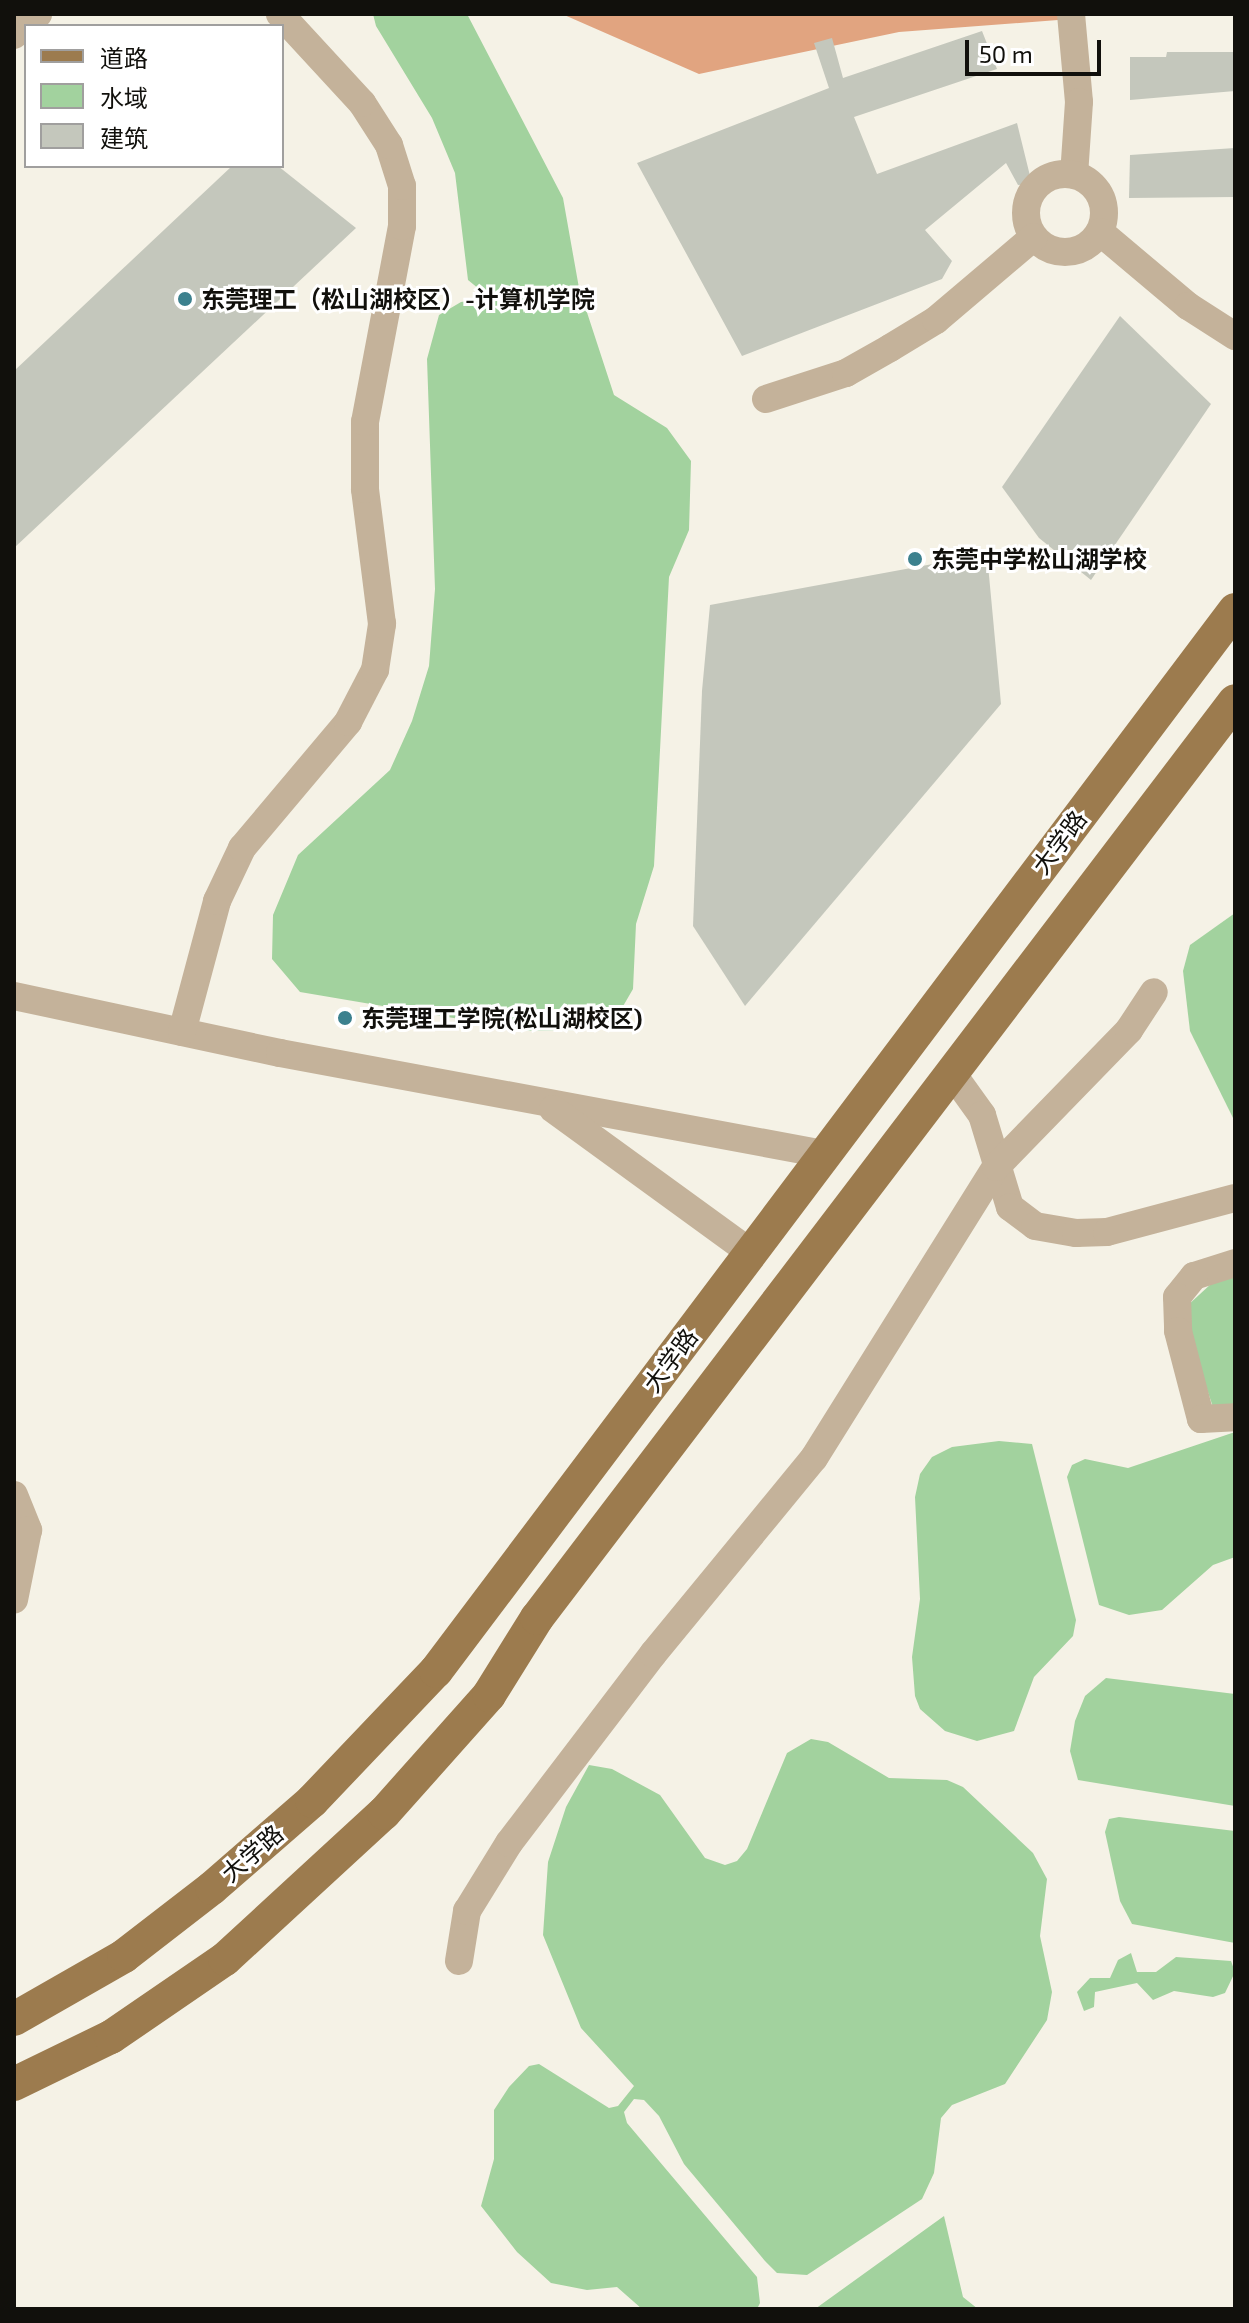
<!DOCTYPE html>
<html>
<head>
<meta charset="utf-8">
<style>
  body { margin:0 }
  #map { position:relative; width:1249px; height:2323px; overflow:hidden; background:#f5f2e6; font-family:"Exo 2","Noto Sans SC",sans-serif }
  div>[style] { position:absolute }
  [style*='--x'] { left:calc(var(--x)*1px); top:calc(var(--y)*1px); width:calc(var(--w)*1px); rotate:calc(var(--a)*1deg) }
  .forest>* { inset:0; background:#e1a480 }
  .water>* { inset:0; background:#a2d29e }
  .building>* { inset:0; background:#c4c7bc }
  .minor>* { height:28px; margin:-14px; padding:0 14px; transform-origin:14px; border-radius:14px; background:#c4b29a }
  .minor>.ring { margin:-14px; padding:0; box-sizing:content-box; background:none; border:28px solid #c4b29a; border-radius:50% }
  .major>* { height:34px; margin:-17px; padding:0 17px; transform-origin:17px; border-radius:17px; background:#9c7b4e }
  .dots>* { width:22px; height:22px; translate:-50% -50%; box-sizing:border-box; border:4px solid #fff; border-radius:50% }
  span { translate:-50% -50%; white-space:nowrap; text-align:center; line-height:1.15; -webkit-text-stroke:6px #fff; paint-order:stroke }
  .poi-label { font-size:24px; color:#11100c; font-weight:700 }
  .left { translate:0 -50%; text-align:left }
  .street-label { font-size:24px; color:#11100c }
  .frame { position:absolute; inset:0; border:16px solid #11100c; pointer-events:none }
  .legend { position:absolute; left:24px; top:24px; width:260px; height:144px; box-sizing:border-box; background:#fff; border:2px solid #a09f9e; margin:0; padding:10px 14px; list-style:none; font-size:24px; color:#11100c }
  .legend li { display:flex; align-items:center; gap:16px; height:40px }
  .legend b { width:40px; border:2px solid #a09f9e }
  .scale { position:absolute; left:965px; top:40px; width:136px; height:36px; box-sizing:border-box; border:4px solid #11100c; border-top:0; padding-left:10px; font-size:24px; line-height:28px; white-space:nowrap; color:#11100c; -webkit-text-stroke:6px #fff; paint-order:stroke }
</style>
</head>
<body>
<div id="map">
  <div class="forest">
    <div style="clip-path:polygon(562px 14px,1059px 14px,1058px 20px,899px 32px,699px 74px)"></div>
  </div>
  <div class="water">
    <div style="clip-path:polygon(373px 14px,467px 14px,563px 198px,579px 288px,614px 395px,667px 428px,691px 461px,689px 530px,669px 577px,654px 866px,636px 924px,633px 989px,615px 1020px,580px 1030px,530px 1031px,300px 992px,272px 959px,273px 915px,298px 855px,390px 770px,412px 721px,429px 666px,435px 589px,427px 359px,439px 315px,461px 302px,490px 298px,468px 280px,455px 173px,432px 118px,376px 26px)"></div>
    <div style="clip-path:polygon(1235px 913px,1235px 1122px,1190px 1031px,1183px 971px,1190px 945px)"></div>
    <div style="clip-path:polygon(1235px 1275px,1235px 1410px,1214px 1410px,1194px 1351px,1187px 1306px,1212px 1283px)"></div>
    <div style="clip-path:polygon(1235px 1432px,1235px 1557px,1213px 1565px,1162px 1610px,1129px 1615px,1099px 1605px,1067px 1477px,1072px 1465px,1085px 1459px,1128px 1468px)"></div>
    <div style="clip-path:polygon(999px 1441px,1032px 1444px,1076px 1620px,1073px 1636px,1034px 1677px,1014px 1731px,977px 1741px,945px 1731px,920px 1709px,915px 1696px,912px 1657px,920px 1599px,915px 1497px,920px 1474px,932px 1457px,952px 1447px)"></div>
    <div style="clip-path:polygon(1106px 1678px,1235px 1694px,1235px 1806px,1078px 1780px,1070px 1751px,1075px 1721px,1085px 1696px)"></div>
    <div style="clip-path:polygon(811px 1739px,828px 1742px,889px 1778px,947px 1780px,963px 1787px,1033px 1853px,1047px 1879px,1040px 1936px,1052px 1992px,1047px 2020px,1005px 2084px,952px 2105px,941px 2118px,934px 2173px,922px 2199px,807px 2275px,777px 2273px,765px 2261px,684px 2164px,659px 2116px,644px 2100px,634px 2099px,624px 2112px,627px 2123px,757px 2277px,760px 2303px,757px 2309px,642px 2309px,617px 2287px,587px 2290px,551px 2283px,517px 2252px,481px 2206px,494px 2159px,494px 2110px,509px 2087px,529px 2066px,539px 2064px,609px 2108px,618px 2106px,634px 2086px,581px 2028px,543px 1935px,548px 1862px,566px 1807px,589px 1765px,612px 1769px,660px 1795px,705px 1858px,725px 1865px,737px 1861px,747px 1849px,787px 1753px)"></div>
    <div style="clip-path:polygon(1119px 1817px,1235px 1831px,1235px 1943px,1132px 1924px,1120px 1901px,1105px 1832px,1109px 1819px)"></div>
    <div style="clip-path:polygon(1131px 1953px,1137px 1972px,1156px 1972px,1176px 1957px,1231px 1961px,1235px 1972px,1225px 1993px,1213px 1997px,1174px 1991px,1153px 2000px,1137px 1983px,1095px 1992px,1094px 2007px,1084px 2011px,1077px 1992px,1090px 1978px,1110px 1978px,1118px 1960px)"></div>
    <div style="clip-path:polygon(944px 2216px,963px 2297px,978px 2309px,815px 2309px)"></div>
  </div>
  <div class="building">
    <div style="clip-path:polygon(982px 31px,997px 69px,854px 117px,877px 174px,1017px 123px,1032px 184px,1018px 185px,1006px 163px,925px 230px,952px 261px,942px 279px,742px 356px,637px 163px,829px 88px,814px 43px,832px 38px,843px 78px)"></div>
    <div style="clip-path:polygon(1167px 52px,1235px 52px,1235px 91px,1130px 100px,1130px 57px,1166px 57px)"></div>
    <div style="clip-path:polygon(1235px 148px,1235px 197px,1129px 198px,1130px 155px)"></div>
    <div style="clip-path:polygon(232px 166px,278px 166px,356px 228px,14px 548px,14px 371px)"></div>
    <div style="clip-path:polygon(1120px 316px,1211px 404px,1091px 580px,1039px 538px,1002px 487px)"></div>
    <div style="clip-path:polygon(987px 554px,1001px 704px,745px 1006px,693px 926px,702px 691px,710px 605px)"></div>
  </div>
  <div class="minor">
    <div style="--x:1071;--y:14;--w:88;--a:84.8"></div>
    <div style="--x:1079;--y:102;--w:73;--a:93.9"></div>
    <div style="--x:14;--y:35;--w:32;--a:-41"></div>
    <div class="ring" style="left:1026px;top:174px;width:50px;height:50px"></div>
    <div style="--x:1100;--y:232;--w:115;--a:40.1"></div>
    <div style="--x:1188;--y:306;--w:56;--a:32.6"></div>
    <div style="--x:766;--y:399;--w:84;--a:-18"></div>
    <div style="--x:846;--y:373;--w:51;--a:-29.6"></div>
    <div style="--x:890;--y:348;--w:54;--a:-31.3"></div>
    <div style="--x:936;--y:320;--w:128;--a:-40.3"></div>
    <div style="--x:14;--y:996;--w:272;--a:12.1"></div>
    <div style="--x:280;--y:1053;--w:553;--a:10.52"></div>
    <div style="--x:182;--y:1032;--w:136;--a:-75"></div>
    <div style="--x:217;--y:901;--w:59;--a:-64.7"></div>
    <div style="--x:242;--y:848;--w:165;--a:-49.9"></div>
    <div style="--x:348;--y:722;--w:59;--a:-62.6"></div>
    <div style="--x:375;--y:670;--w:47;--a:-81.3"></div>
    <div style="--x:382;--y:624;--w:136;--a:-97.2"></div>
    <div style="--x:365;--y:489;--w:67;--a:-90"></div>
    <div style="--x:365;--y:422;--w:199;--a:-79.3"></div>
    <div style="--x:402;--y:226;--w:40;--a:-90"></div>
    <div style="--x:402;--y:186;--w:43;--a:-107.6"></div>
    <div style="--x:389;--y:145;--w:50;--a:-122.7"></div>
    <div style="--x:362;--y:103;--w:121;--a:-132.7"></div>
    <div style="--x:954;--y:1076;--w:48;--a:54.3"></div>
    <div style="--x:982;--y:1115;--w:96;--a:73.1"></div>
    <div style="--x:1010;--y:1207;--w:31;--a:37"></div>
    <div style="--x:1035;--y:1226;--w:42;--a:9.7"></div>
    <div style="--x:1076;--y:1233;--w:31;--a:-2"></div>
    <div style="--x:1107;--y:1232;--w:132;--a:-14.9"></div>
    <div style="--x:553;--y:1109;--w:243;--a:36"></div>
    <div style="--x:1235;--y:1263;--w:43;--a:162.4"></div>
    <div style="--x:1194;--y:1276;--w:27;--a:129"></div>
    <div style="--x:1177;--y:1297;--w:34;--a:88"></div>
    <div style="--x:1178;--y:1331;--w:91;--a:75.4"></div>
    <div style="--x:1201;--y:1419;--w:34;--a:-3"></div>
    <div style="--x:14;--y:1495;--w:38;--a:68"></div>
    <div style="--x:28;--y:1530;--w:71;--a:101.3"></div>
    <div style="--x:459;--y:1961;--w:51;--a:-80.9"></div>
    <div style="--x:467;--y:1911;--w:80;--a:-58.3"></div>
    <div style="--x:509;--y:1843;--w:238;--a:-52.7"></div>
    <div style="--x:653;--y:1654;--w:254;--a:-50.6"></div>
    <div style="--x:814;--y:1458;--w:343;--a:-58"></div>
    <div style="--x:996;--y:1167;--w:191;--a:-45.8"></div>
    <div style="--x:1129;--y:1030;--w:45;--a:-56.7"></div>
  </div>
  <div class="major">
    <div style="--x:14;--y:2019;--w:127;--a:-29.8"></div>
    <div style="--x:124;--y:1956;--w:111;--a:-37.7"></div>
    <div style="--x:212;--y:1888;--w:133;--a:-41"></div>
    <div style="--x:312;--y:1801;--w:180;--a:-46.4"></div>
    <div style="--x:436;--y:1671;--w:1328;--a:-53.02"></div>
    <div style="--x:14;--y:2084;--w:108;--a:-25.9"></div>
    <div style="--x:111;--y:2037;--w:138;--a:-34.4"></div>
    <div style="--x:225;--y:1959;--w:216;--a:-42.6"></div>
    <div style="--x:384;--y:1813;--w:158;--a:-48.3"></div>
    <div style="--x:489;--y:1695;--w:91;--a:-58.1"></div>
    <div style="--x:537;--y:1618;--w:1152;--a:-52.72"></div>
  </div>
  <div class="dots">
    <div style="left:185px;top:299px;background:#3c818e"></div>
    <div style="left:915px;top:559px;background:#3c818e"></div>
    <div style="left:345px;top:1018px;background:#3c818e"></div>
  </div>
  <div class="poi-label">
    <span class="left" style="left:201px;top:299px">东莞理工（松山湖校区）-计算机学院</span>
    <span class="left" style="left:931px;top:559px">东莞中学松山湖学校</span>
    <span class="left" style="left:361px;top:1018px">东莞理工学院(松山湖校区)</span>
  </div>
  <div class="street-label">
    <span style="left:1059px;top:842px;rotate:-53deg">大学路</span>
    <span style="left:670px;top:1360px;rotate:-53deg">大学路</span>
    <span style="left:252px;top:1853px;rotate:-41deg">大学路</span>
  </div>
  <div class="frame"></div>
  <ul class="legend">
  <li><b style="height:10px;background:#9c7b4e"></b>道路</li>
  <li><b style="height:22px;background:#a2d29e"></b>水域</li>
  <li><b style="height:22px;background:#c4c7bc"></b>建筑</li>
  </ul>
  <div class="scale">50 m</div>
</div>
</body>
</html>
